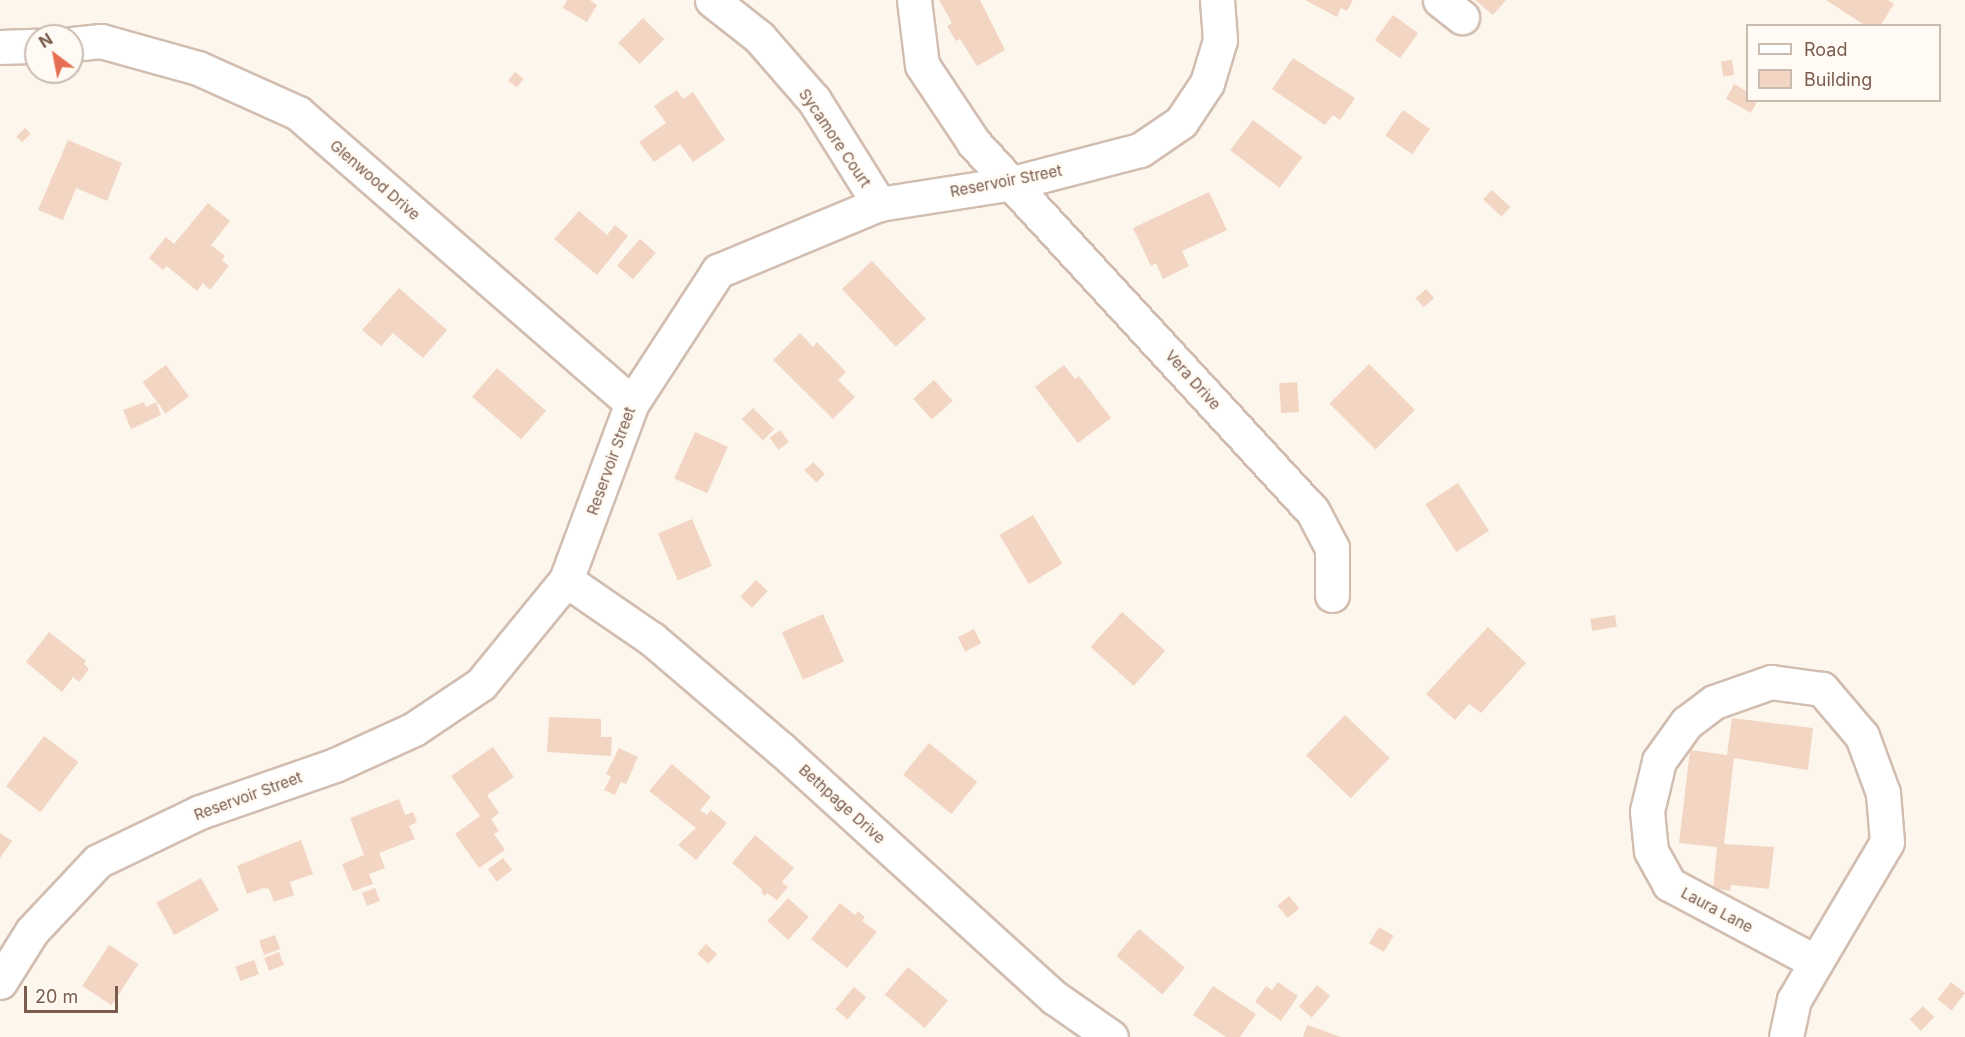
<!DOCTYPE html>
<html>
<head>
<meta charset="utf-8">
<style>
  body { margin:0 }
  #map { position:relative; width:1965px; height:1037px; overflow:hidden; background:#fdf6ec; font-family:Inter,sans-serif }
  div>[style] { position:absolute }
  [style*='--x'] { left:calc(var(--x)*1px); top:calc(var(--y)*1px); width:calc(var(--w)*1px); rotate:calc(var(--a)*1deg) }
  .building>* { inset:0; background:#f3d5c3; transform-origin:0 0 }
  .roads { filter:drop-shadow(2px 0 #d1beb0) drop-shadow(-2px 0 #d1beb0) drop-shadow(0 2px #d1beb0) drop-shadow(0 -2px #d1beb0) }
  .minor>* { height:33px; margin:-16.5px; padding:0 16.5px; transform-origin:16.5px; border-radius:16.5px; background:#fff }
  span { translate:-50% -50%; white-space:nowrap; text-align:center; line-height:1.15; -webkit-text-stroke:5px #fffaf3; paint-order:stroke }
  .street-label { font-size:15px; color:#7a5c4d }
  .legend { position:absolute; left:1746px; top:24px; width:195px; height:78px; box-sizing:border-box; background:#fffaf3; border:2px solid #cabbb1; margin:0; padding:8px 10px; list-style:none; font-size:18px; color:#7a5c4d }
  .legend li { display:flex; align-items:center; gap:12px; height:30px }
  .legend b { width:30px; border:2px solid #cabbb1 }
  .north { position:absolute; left:24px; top:24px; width:60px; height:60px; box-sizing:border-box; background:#fffaf3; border:2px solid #cabbb1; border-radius:50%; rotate:328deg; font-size:16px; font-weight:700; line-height:24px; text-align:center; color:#7a5c4d }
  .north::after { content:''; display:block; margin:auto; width:21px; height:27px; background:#e76f51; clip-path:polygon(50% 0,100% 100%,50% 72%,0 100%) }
  .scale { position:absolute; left:24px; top:986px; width:94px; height:27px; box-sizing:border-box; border:3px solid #7a5c4d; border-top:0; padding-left:8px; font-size:18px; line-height:21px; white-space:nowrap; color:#7a5c4d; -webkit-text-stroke:4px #fffaf3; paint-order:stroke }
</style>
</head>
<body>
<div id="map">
  <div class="building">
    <div style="clip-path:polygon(567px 0,590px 0,597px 5px,587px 22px,563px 8px)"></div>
    <div style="clip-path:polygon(939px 0,980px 0,1005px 50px,977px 66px,960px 39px,956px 41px,947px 26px,952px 23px)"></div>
    <div style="clip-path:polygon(1305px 0,1353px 0,1347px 11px,1341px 8px,1337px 17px)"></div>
    <div style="clip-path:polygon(1475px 0,1506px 0,1493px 15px)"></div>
    <div style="clip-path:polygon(1826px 0,1888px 0,1894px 4px,1880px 26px,1866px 26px)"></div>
    <div style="left:1393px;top:15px;width:31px;height:31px;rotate:36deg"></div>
    <div style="left:643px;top:18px;width:30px;height:35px;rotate:45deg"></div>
    <div style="clip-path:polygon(1293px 58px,1355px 98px,1340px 120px,1333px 115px,1325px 125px,1272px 89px)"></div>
    <div style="left:1732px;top:60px;width:15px;height:11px;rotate:82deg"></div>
    <div style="left:515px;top:72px;width:11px;height:11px;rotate:38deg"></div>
    <div style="clip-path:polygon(1734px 84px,1748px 92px,1748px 100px,1758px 100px,1751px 113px,1726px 99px)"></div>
    <div style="clip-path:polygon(677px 90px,683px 99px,693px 92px,725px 140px,693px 162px,680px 144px,654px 162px,639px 142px,666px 123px,654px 106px)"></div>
    <div style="left:1403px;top:110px;width:33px;height:31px;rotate:35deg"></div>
    <div style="left:1253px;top:120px;width:62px;height:38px;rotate:37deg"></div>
    <div style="left:25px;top:128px;width:8px;height:12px;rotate:45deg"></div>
    <div style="clip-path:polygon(68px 140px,122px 163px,107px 201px,76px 188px,63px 220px,38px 210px)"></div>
    <div style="left:1492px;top:190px;width:25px;height:13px;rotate:43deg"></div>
    <div style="clip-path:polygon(1209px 192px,1227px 230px,1182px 251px,1189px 266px,1163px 279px,1156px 263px,1151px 266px,1133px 228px)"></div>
    <div style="clip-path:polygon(208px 203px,230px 221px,211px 245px,225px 256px,222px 260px,229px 266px,210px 290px,203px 283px,197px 291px,167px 266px,163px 270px,149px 258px,166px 237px,174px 244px)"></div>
    <div style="clip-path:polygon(579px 211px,607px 235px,615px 225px,628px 236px,597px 275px,554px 239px)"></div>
    <div style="left:640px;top:239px;width:21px;height:35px;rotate:41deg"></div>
    <div style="left:872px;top:261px;width:79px;height:41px;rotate:47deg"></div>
    <div style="clip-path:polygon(399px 288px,447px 330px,423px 358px,393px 333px,381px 346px,362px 330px)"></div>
    <div style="left:1426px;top:289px;width:12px;height:14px;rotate:48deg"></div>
    <div style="clip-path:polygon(800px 333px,813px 347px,817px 342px,846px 372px,838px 380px,855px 397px,833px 419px,773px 360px)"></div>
    <div style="left:1369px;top:364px;width:65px;height:56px;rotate:45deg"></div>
    <div style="left:166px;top:365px;width:39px;height:29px;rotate:54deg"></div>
    <div style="clip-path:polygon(1064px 365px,1075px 379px,1079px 376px,1111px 418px,1078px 443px,1035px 387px)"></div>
    <div style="left:497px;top:368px;width:65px;height:38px;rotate:41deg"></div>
    <div style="left:934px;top:380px;width:28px;height:28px;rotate:48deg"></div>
    <div style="left:1297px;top:382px;width:30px;height:18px;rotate:86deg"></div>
    <div style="clip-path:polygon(144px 402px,146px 407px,156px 402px,161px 415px,131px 429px,123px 410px)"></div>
    <div style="left:753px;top:408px;width:30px;height:16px;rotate:45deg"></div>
    <div style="left:780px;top:430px;width:15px;height:13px;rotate:53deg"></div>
    <div style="left:695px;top:432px;width:36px;height:51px;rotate:24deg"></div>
    <div style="left:813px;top:462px;width:17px;height:12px;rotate:45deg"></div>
    <div style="left:1458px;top:483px;width:57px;height:39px;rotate:57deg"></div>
    <div style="left:1033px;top:515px;width:57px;height:39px;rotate:59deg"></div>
    <div style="left:692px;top:519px;width:51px;height:37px;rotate:67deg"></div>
    <div style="left:756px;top:580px;width:16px;height:23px;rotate:43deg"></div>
    <div style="left:1122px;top:612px;width:58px;height:47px;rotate:42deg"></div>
    <div style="left:823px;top:614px;width:52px;height:45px;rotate:66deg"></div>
    <div style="left:1615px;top:615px;width:12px;height:25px;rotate:81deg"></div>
    <div style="clip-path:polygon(1488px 627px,1526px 663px,1481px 713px,1469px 704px,1455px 720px,1426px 694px)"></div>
    <div style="left:974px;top:629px;width:16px;height:18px;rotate:63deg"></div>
    <div style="clip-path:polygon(49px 632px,86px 661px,84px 664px,89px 669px,79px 682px,73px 677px,62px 692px,26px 662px)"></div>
    <div style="left:1345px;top:715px;width:62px;height:56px;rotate:44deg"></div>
    <div style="clip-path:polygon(549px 717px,601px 719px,601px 737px,612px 737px,611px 756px,547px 752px)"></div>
    <div style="clip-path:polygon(1732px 718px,1813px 728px,1808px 770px,1734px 758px,1724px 844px,1774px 847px,1769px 889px,1731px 885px,1730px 891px,1713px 888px,1717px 847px,1679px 843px,1690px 750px,1727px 755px)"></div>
    <div style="left:44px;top:736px;width:43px;height:63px;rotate:37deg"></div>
    <div style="left:929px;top:743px;width:62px;height:41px;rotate:39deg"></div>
    <div style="clip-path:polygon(493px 747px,514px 777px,487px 795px,499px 813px,491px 819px,499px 831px,494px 834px,505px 850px,479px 868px,455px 834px,480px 816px,451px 776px)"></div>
    <div style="clip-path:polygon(619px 748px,638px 757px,626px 784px,621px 782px,615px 795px,604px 790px,611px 777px,606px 774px)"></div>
    <div style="clip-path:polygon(672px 764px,711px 797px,700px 810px,707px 815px,711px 810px,727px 823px,696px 860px,678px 845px,696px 828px,649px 791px)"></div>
    <div style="clip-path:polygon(399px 799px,405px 815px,413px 812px,417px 822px,409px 826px,415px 839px,379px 853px,385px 868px,369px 874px,373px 884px,353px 891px,342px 864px,364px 855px,350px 818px)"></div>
    <div style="clip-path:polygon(0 833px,12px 841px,0 858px)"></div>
    <div style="clip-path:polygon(755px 835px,794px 868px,782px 882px,788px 887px,777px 900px,767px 893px,765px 896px,761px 892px,763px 890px,732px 863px)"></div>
    <div style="clip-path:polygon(301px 840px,313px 874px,290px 882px,294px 895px,274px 902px,269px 889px,264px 888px,247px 894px,237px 866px)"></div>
    <div style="left:503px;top:858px;width:15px;height:19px;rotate:53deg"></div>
    <div style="left:201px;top:878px;width:37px;height:51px;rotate:61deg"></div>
    <div style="left:375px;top:888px;width:14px;height:14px;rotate:69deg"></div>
    <div style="left:1289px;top:896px;width:16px;height:15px;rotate:50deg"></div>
    <div style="left:788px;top:898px;width:28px;height:31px;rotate:42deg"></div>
    <div style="clip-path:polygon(840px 903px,855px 915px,858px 911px,865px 917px,862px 921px,877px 932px,847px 968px,811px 939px)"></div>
    <div style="left:1379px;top:927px;width:17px;height:19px;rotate:31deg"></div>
    <div style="left:1139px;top:929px;width:60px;height:35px;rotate:40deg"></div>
    <div style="left:275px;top:935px;width:15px;height:17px;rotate:70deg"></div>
    <div style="left:706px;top:944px;width:15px;height:13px;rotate:42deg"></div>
    <div style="left:109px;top:945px;width:35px;height:49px;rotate:33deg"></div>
    <div style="left:279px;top:952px;width:14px;height:16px;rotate:69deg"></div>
    <div style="left:254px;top:960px;width:15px;height:20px;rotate:70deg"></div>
    <div style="left:908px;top:967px;width:52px;height:36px;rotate:40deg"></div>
    <div style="clip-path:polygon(1278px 982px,1298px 996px,1281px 1021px,1255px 1002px,1266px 986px,1272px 990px)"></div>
    <div style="left:1951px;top:982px;width:18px;height:22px;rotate:38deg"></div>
    <div style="left:1317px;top:985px;width:17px;height:28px;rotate:40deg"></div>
    <div style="clip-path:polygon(1213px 986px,1256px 1014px,1240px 1037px,1226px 1037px,1193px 1015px)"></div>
    <div style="left:854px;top:987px;width:16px;height:29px;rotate:40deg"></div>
    <div style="left:1923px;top:1006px;width:16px;height:19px;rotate:45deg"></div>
    <div style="clip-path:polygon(1307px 1025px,1319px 1029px,1341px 1037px,1303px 1037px)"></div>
  </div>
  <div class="roads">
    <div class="minor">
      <div style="--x:712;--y:0;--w:60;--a:38.2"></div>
      <div style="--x:759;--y:37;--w:84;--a:48.9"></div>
      <div style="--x:814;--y:100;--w:123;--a:58"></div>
      <div style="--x:914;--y:0;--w:65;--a:83"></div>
      <div style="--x:922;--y:65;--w:94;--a:56.3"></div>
      <div style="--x:974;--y:143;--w:499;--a:47.4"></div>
      <div style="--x:1312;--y:510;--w:43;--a:62.2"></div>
      <div style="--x:1332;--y:548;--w:47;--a:90"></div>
      <div style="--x:1440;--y:0;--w:28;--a:38"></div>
      <div style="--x:72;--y:44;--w:29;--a:-6"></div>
      <div style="--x:101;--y:41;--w:101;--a:15.6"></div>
      <div style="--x:198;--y:68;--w:110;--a:24.2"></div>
      <div style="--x:298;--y:113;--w:442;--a:41"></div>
      <div style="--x:0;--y:47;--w:36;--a:-2"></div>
      <div style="--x:566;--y:580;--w:104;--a:34.5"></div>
      <div style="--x:652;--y:639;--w:170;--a:40.5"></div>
      <div style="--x:781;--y:749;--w:370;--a:42.3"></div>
      <div style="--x:1055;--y:998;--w:68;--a:34.9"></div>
      <div style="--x:0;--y:982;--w:60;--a:-57.9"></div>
      <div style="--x:32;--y:931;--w:96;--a:-46.7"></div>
      <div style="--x:98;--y:861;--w:113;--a:-25.7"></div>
      <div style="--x:200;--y:812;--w:143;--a:-19.2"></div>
      <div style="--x:335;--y:765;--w:87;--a:-24.5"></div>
      <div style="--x:414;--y:729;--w:81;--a:-33.9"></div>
      <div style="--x:481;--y:684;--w:134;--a:-50.7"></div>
      <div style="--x:566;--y:580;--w:189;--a:-69.6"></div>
      <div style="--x:632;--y:403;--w:158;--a:-56.9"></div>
      <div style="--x:718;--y:271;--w:174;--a:-22.6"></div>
      <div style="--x:879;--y:204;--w:136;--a:-8.9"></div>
      <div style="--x:1013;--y:183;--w:131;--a:-14.6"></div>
      <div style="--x:1140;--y:150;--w:50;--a:-34.3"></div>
      <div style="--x:1181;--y:122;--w:47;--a:-56.3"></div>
      <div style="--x:1207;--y:83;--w:45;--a:-73.2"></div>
      <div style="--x:1220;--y:40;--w:40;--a:-94.3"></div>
      <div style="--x:1786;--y:1037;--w:38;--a:-78"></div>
      <div style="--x:1794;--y:1000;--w:44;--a:-59.9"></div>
      <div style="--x:1816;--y:962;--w:139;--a:-59.4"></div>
      <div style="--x:1887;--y:842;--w:49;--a:-94.7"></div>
      <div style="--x:1883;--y:793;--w:61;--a:-110.2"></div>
      <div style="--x:1862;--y:736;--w:62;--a:-130.4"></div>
      <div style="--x:1822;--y:689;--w:51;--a:-172.2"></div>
      <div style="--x:1771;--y:682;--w:60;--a:160.7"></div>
      <div style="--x:1714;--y:702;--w:34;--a:143"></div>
      <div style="--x:1687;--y:722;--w:48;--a:125.7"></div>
      <div style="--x:1659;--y:761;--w:51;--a:103.5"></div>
      <div style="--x:1647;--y:811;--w:40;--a:84.3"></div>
      <div style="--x:1651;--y:851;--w:38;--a:61"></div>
      <div style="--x:1669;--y:884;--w:166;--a:28"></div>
    </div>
  </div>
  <div class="street-label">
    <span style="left:835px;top:138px;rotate:56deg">Sycamore Court</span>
    <span style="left:375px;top:180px;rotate:41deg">Glenwood Drive</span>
    <span style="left:1006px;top:181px;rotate:-11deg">Reservoir Street</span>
    <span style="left:1193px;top:380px;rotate:48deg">Vera Drive</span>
    <span style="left:611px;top:461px;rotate:-70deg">Reservoir Street</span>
    <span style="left:248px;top:796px;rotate:-20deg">Reservoir Street</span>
    <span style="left:842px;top:804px;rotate:42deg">Bethpage Drive</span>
    <span style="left:1717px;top:910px;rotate:28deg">Laura Lane</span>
  </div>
  <ul class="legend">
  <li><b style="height:8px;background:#fff"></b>Road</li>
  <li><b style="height:16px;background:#f3d5c3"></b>Building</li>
  </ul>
  <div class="north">N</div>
  <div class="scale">20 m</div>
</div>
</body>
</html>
